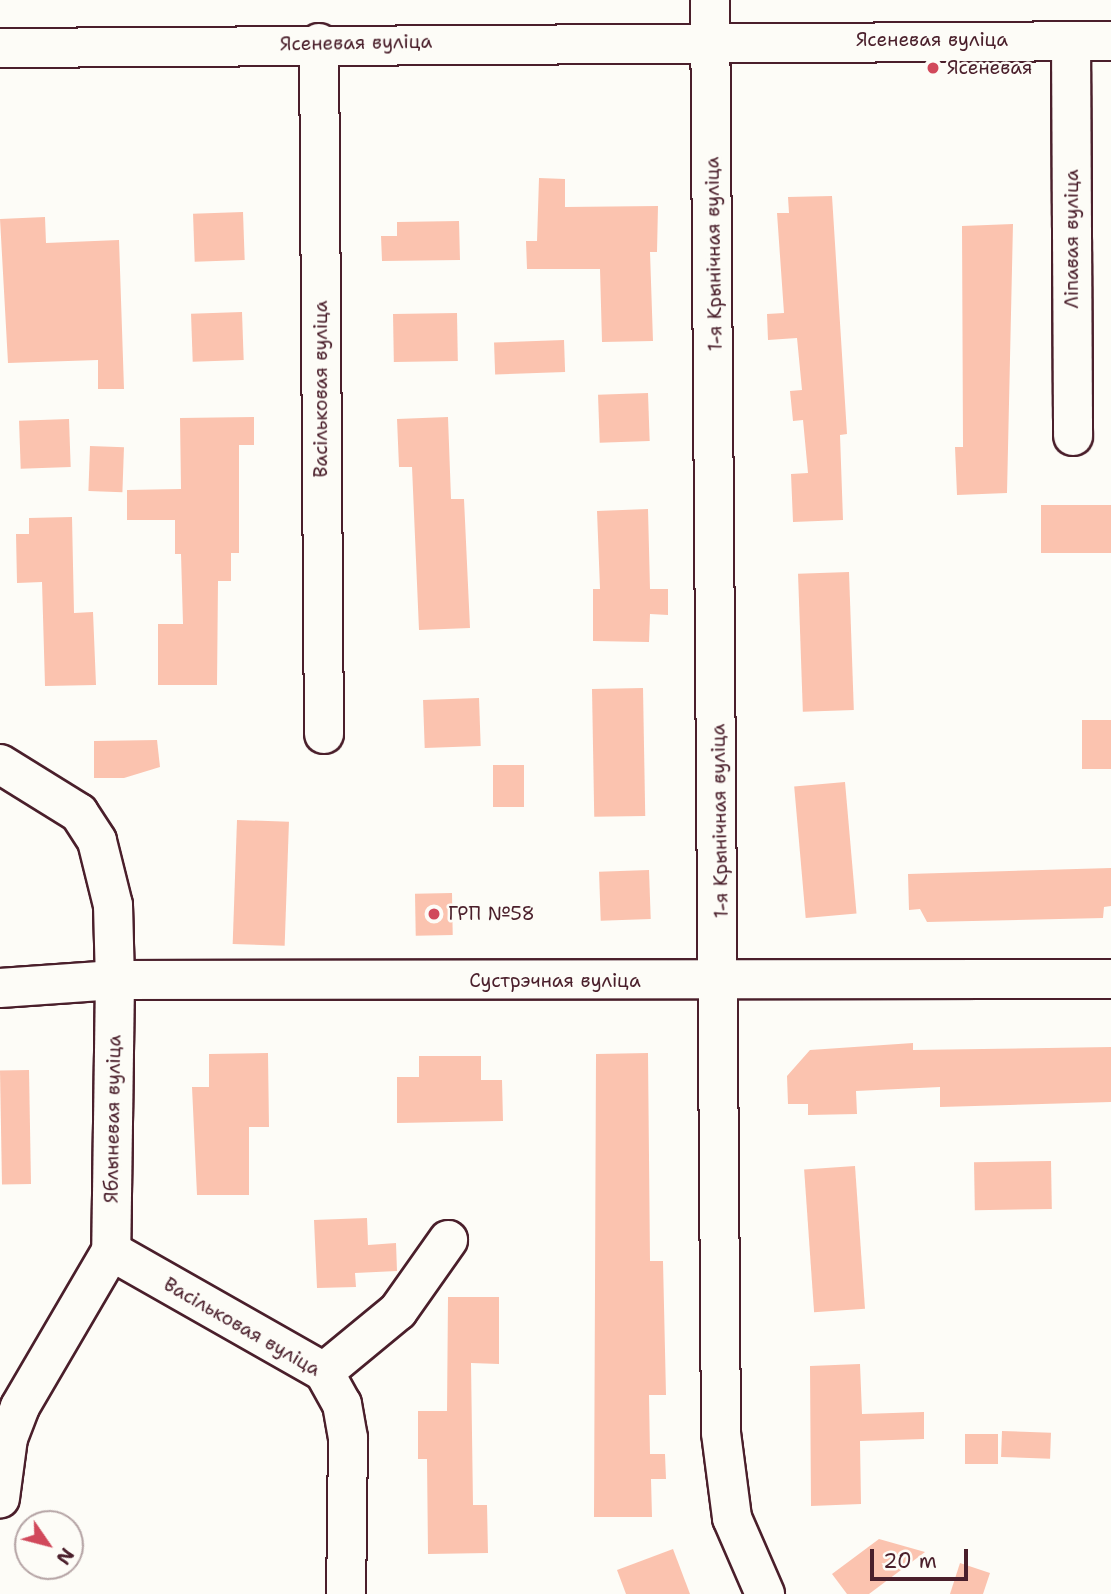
<!DOCTYPE html>
<html>
<head>
<meta charset="utf-8">
<style>
  body { margin:0 }
  #map { position:relative; width:1111px; height:1594px; overflow:hidden; background:#fdfcf7; font-family:"Shantell Sans",sans-serif }
  div>[style] { position:absolute }
  [style*='--x'] { left:calc(var(--x)*1px); top:calc(var(--y)*1px); width:calc(var(--w)*1px); rotate:calc(var(--a)*1deg) }
  .building>* { inset:0; background:#fbc3af; transform-origin:0 0 }
  .roads { filter:drop-shadow(2px 0 #4a1f2b) drop-shadow(-2px 0 #4a1f2b) drop-shadow(0 2px #4a1f2b) drop-shadow(0 -2px #4a1f2b) }
  .minor>* { height:38px; margin:-19px; padding:0 19px; transform-origin:19px; border-radius:19px; background:#fdfcf7 }
  .dots>* { width:19px; height:19px; translate:-50% -50%; box-sizing:border-box; border:4px solid #fdfcf7; border-radius:50% }
  span { translate:-50% -50%; white-space:nowrap; text-align:center; line-height:1.15; -webkit-text-stroke:5px #fdfcf7; paint-order:stroke }
  .street-label { font-size:19px; color:#4a1f2b }
  .poi-label { font-size:19px; color:#4a1f2b }
  .left { translate:0 -50%; text-align:left }
  .north { position:absolute; left:14px; top:1510px; width:70px; height:70px; box-sizing:border-box; background:#fdfcf7; border:2px solid #b5a4a5; border-radius:50%; rotate:125deg; font-size:19px; font-weight:700; line-height:28px; text-align:center; color:#4a1f2b }
  .north::after { content:''; display:block; margin:auto; width:24px; height:32px; background:#d1495b; clip-path:polygon(50% 0,100% 100%,50% 72%,0 100%) }
  .scale { position:absolute; left:870px; top:1549px; width:98px; height:32px; box-sizing:border-box; border:4px solid #4a1f2b; border-top:0; padding-left:9px; font-size:21px; line-height:24px; white-space:nowrap; color:#4a1f2b; -webkit-text-stroke:5px #fdfcf7; paint-order:stroke }
</style>
</head>
<body>
<div id="map">
  <div class="building">
    <div style="clip-path:polygon(539px 178px,565px 179px,565px 207px,658px 206px,657px 252px,650px 252px,653px 341px,602px 342px,600px 269px,527px 269px,526px 241px,537px 241px)"></div>
    <div style="clip-path:polygon(832px 196px,847px 434px,840px 435px,843px 520px,793px 522px,791px 474px,808px 473px,803px 420px,793px 421px,790px 391px,802px 390px,797px 338px,768px 340px,767px 314px,784px 313px,777px 213px,789px 213px,788px 197px)"></div>
    <div style="left:243px;top:212px;width:48px;height:50px;rotate:88deg"></div>
    <div style="clip-path:polygon(45px 217px,46px 243px,119px 240px,124px 389px,98px 389px,98px 360px,8px 363px,0 219px)"></div>
    <div style="clip-path:polygon(459px 221px,460px 260px,382px 261px,381px 236px,397px 236px,397px 222px)"></div>
    <div style="clip-path:polygon(1013px 224px,1007px 493px,957px 495px,955px 447px,963px 447px,962px 226px)"></div>
    <div style="left:242px;top:312px;width:48px;height:51px;rotate:88deg"></div>
    <div style="left:457px;top:313px;width:48px;height:64px;rotate:89deg"></div>
    <div style="left:564px;top:340px;width:32px;height:70px;rotate:88deg"></div>
    <div style="left:648px;top:393px;width:48px;height:50px;rotate:88deg"></div>
    <div style="clip-path:polygon(254px 417px,254px 445px,239px 445px,239px 553px,231px 553px,231px 581px,218px 581px,217px 685px,158px 685px,158px 624px,183px 624px,181px 554px,175px 554px,175px 520px,127px 520px,127px 490px,181px 489px,180px 418px)"></div>
    <div style="clip-path:polygon(448px 417px,451px 499px,464px 499px,470px 628px,419px 630px,412px 467px,399px 467px,397px 419px)"></div>
    <div style="left:69px;top:419px;width:48px;height:50px;rotate:88deg"></div>
    <div style="left:90px;top:446px;width:34px;height:45px;rotate:2deg"></div>
    <div style="left:1111px;top:505px;width:48px;height:70px;rotate:90deg"></div>
    <div style="clip-path:polygon(648px 509px,650px 589px,668px 589px,668px 615px,650px 614px,649px 642px,593px 641px,593px 589px,600px 589px,597px 511px)"></div>
    <div style="clip-path:polygon(72px 517px,74px 613px,93px 612px,96px 685px,45px 686px,42px 582px,17px 583px,16px 534px,29px 534px,29px 518px)"></div>
    <div style="left:849px;top:572px;width:138px;height:51px;rotate:88deg"></div>
    <div style="left:643px;top:688px;width:128px;height:51px;rotate:89deg"></div>
    <div style="left:479px;top:698px;width:48px;height:56px;rotate:88deg"></div>
    <div style="left:1082px;top:720px;width:29px;height:49px"></div>
    <div style="clip-path:polygon(157px 740px,160px 767px,124px 778px,94px 778px,94px 741px)"></div>
    <div style="left:493px;top:765px;width:31px;height:42px"></div>
    <div style="left:845px;top:782px;width:132px;height:51px;rotate:85deg"></div>
    <div style="left:237px;top:820px;width:52px;height:124px;rotate:2deg"></div>
    <div style="clip-path:polygon(1111px 868px,1111px 906px,1104px 907px,1103px 918px,927px 922px,920px 909px,909px 910px,908px 874px)"></div>
    <div style="left:649px;top:870px;width:49px;height:50px;rotate:88deg"></div>
    <div style="left:452px;top:893px;width:42px;height:37px;rotate:89deg"></div>
    <div style="clip-path:polygon(913px 1043px,913px 1050px,1111px 1047px,1111px 1102px,940px 1107px,940px 1087px,856px 1091px,857px 1114px,808px 1115px,808px 1104px,788px 1104px,787px 1076px,810px 1050px)"></div>
    <div style="clip-path:polygon(268px 1053px,269px 1127px,249px 1127px,249px 1195px,197px 1195px,192px 1087px,209px 1087px,209px 1054px)"></div>
    <div style="clip-path:polygon(648px 1053px,650px 1261px,663px 1261px,666px 1395px,649px 1395px,650px 1454px,665px 1454px,666px 1479px,651px 1479px,652px 1517px,594px 1517px,596px 1054px)"></div>
    <div style="clip-path:polygon(419px 1056px,481px 1056px,481px 1080px,502px 1080px,503px 1121px,397px 1123px,397px 1077px,419px 1077px)"></div>
    <div style="left:29px;top:1070px;width:114px;height:29px;rotate:89deg"></div>
    <div style="left:1051px;top:1161px;width:48px;height:77px;rotate:89deg"></div>
    <div style="left:855px;top:1166px;width:143px;height:51px;rotate:86deg"></div>
    <div style="clip-path:polygon(367px 1218px,368px 1245px,396px 1243px,397px 1271px,355px 1273px,356px 1287px,317px 1288px,314px 1220px)"></div>
    <div style="clip-path:polygon(448px 1297px,499px 1297px,499px 1364px,471px 1363px,473px 1505px,487px 1505px,488px 1553px,428px 1554px,427px 1459px,418px 1459px,418px 1411px,447px 1411px)"></div>
    <div style="clip-path:polygon(860px 1364px,862px 1414px,924px 1412px,924px 1439px,860px 1441px,861px 1504px,811px 1506px,810px 1366px)"></div>
    <div style="left:1002px;top:1431px;width:49px;height:26px;rotate:2deg"></div>
    <div style="left:998px;top:1434px;width:30px;height:33px;rotate:90deg"></div>
    <div style="clip-path:polygon(879px 1539px,925px 1552px,869px 1594px,847px 1594px,832px 1574px)"></div>
    <div style="clip-path:polygon(673px 1549px,690px 1594px,626px 1594px,617px 1570px)"></div>
    <div style="clip-path:polygon(960px 1563px,990px 1573px,983px 1594px,950px 1594px)"></div>
  </div>
  <div class="roads">
    <div class="minor">
      <div style="--x:710;--y:0;--w:1433;--a:89.56"></div>
      <div style="--x:721;--y:1433;--w:86;--a:82.6"></div>
      <div style="--x:732;--y:1518;--w:83;--a:66.5"></div>
      <div style="--x:1071;--y:41;--w:395;--a:89.7"></div>
      <div style="--x:319;--y:43;--w:691;--a:89.59"></div>
      <div style="--x:0;--y:48;--w:1111;--a:-0.36"></div>
      <div style="--x:0;--y:764;--w:93;--a:31.8"></div>
      <div style="--x:79;--y:813;--w:33;--a:57"></div>
      <div style="--x:97;--y:841;--w:66;--a:76"></div>
      <div style="--x:113;--y:905;--w:75;--a:88.5"></div>
      <div style="--x:115;--y:980;--w:271;--a:90.8"></div>
      <div style="--x:111;--y:1251;--w:181;--a:120.3"></div>
      <div style="--x:20;--y:1407;--w:33;--a:111"></div>
      <div style="--x:8;--y:1438;--w:61;--a:97.6"></div>
      <div style="--x:0;--y:988;--w:115;--a:-4"></div>
      <div style="--x:115;--y:980;--w:996;--a:-0.06"></div>
      <div style="--x:111;--y:1251;--w:245;--a:29.6"></div>
      <div style="--x:324;--y:1372;--w:37;--a:61"></div>
      <div style="--x:342;--y:1404;--w:35;--a:80"></div>
      <div style="--x:348;--y:1438;--w:156;--a:90.7"></div>
      <div style="--x:324;--y:1372;--w:96;--a:-39.5"></div>
      <div style="--x:398;--y:1311;--w:87;--a:-54.8"></div>
    </div>
  </div>
  <div class="dots">
    <div style="left:933px;top:68px;background:#d1495b"></div>
    <div style="left:434px;top:914px;background:#d1495b"></div>
  </div>
  <div class="street-label">
    <span style="left:932px;top:40px">Ясеневая вуліца</span>
    <span style="left:356px;top:43px;rotate:-1deg">Ясеневая вуліца</span>
    <span style="left:1072px;top:239px;rotate:-90deg">Ліпавая вуліца</span>
    <span style="left:714px;top:254px;rotate:-91deg">1-я Крынічная вуліца</span>
    <span style="left:321px;top:389px;rotate:-90deg">Васільковая вуліца</span>
    <span style="left:720px;top:821px;rotate:-91deg">1-я Крынічная вуліца</span>
    <span style="left:555px;top:981px">Сустрэчная вуліца</span>
    <span style="left:113px;top:1119px;rotate:-89deg">Яблыневая вуліца</span>
    <span style="left:242px;top:1327px;rotate:30deg">Васільковая вуліца</span>
  </div>
  <div class="poi-label">
    <span class="left" style="left:947px;top:68px">Ясеневая</span>
    <span class="left" style="left:448px;top:914px">ГРП №58</span>
  </div>
  <div class="north">N</div>
  <div class="scale">20 m</div>
</div>
</body>
</html>
